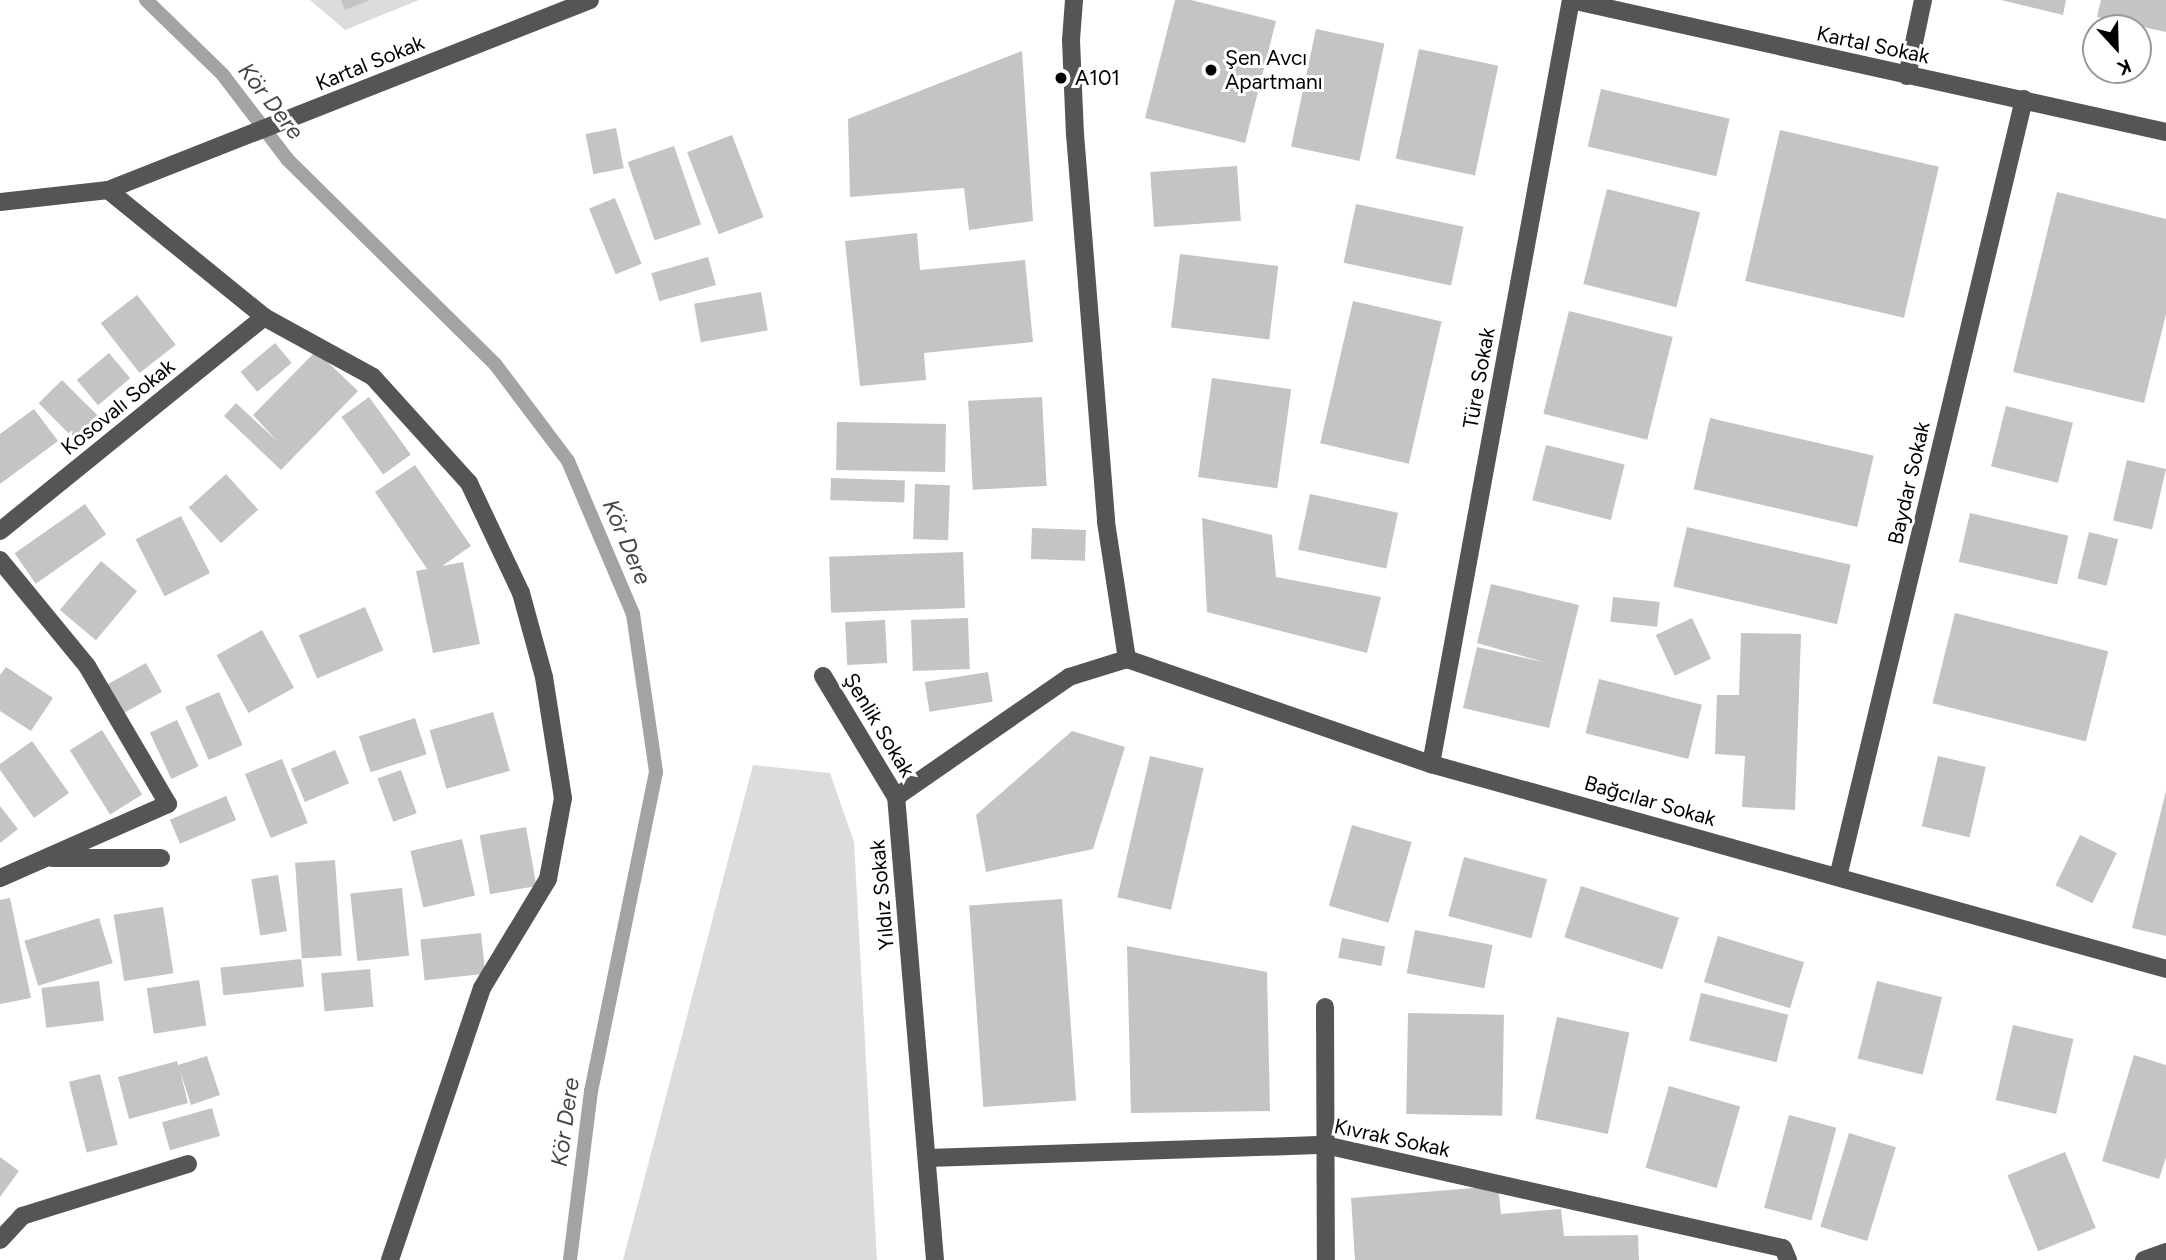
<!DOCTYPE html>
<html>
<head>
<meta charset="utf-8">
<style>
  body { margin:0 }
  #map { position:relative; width:2166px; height:1260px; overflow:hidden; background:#fff; font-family:Figtree,sans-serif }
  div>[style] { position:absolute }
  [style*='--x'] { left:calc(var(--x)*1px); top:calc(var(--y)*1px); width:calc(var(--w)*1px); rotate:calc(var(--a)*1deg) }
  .green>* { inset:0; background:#dcdcdc }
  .stream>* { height:14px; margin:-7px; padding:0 7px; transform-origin:7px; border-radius:7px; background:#a3a3a3 }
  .building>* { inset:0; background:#c4c4c4; transform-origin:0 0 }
  .minor>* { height:18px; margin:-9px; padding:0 9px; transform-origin:9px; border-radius:9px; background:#555 }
  .dots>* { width:19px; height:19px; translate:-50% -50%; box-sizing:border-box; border:4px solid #fff; border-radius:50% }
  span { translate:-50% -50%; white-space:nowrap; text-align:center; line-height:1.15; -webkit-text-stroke:6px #fff; paint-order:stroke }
  .street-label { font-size:21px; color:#000 }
  .poi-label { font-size:21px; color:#000 }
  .left { translate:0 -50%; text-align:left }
  .water-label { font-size:23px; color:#444; font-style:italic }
  .north { position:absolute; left:2082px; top:14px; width:70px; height:70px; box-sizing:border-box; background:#fff; border:2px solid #999; border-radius:50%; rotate:158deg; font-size:19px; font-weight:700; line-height:28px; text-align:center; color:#000 }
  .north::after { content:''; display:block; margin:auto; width:24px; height:32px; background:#000; clip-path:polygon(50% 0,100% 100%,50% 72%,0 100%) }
</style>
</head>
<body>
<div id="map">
  <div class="green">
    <div style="clip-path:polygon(310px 0,419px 0,345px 30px)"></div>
    <div style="clip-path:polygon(753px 765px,830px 773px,854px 842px,877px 1260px,623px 1260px)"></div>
  </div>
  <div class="stream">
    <div style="--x:146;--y:0;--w:107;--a:44.2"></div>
    <div style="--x:223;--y:75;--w:107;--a:52.6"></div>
    <div style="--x:288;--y:160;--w:291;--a:44.6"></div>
    <div style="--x:495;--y:364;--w:121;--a:53"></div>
    <div style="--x:568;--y:461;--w:166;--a:67"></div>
    <div style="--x:633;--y:614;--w:160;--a:81.7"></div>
    <div style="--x:656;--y:772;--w:326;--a:101.5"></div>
    <div style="--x:591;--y:1091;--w:170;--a:97.1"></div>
  </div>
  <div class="building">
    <div style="clip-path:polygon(341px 0,370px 0,345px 10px)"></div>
    <div style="clip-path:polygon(1175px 0,1191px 0,1276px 21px,1245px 143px,1145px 118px)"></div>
    <div style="clip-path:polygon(2001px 0,2066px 0,2063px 15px)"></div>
    <div style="clip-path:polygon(2101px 0,2166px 0,2166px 32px,2097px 17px)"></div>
    <div style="left:1316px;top:29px;width:70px;height:120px;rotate:12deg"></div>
    <div style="left:1419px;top:49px;width:81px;height:112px;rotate:12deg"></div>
    <div style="clip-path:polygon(1022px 51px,1033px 221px,969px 230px,964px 188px,850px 197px,848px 119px)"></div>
    <div style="left:1601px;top:89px;width:132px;height:59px;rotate:13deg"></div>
    <div style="left:616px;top:128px;width:41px;height:31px;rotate:79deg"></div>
    <div style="left:1780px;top:130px;width:163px;height:155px;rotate:13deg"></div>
    <div style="left:732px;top:135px;width:88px;height:48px;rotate:69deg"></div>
    <div style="left:674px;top:146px;width:83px;height:49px;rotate:71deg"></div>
    <div style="left:1237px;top:166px;width:55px;height:87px;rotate:86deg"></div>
    <div style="left:1607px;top:189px;width:96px;height:98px;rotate:14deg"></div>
    <div style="clip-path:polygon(2057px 192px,2166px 219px,2166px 314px,2144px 403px,2013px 372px)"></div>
    <div style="left:615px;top:198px;width:71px;height:28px;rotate:68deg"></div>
    <div style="left:1356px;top:204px;width:110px;height:60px;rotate:12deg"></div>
    <div style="clip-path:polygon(917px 233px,920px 270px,1025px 260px,1033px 342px,924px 353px,926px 380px,860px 386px,845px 241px)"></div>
    <div style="left:1180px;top:254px;width:99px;height:74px;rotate:7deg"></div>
    <div style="left:708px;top:257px;width:29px;height:59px;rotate:74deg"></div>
    <div style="left:761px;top:292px;width:39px;height:68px;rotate:80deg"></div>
    <div style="left:137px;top:295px;width:63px;height:46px;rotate:52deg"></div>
    <div style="left:1353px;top:301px;width:91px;height:146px;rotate:13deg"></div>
    <div style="left:1569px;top:311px;width:107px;height:106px;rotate:14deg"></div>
    <div style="left:275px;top:343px;width:26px;height:45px;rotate:50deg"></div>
    <div style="clip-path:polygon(316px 351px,358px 391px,281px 470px,224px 416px,236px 403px,277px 441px,253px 415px)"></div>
    <div style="left:109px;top:353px;width:33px;height:42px;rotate:50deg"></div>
    <div style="left:1212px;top:378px;width:80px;height:100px;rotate:8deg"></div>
    <div style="left:62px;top:380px;width:51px;height:33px;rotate:45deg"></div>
    <div style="left:369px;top:397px;width:71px;height:34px;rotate:54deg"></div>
    <div style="left:1042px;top:397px;width:89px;height:74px;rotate:87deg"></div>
    <div style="left:2006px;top:406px;width:69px;height:62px;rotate:14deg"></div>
    <div style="clip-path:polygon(34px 409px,58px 441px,0 484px,0 434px)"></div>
    <div style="left:1710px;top:418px;width:168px;height:73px;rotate:13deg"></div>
    <div style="left:837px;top:422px;width:109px;height:48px;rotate:1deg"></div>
    <div style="left:1546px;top:445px;width:81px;height:57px;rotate:14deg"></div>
    <div style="left:2127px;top:460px;width:40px;height:62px;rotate:13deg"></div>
    <div style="clip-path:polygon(415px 465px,471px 546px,442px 566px,463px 562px,480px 644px,433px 653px,416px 571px,427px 569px,375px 492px)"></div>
    <div style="left:226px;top:474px;width:48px;height:50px;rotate:48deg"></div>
    <div style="left:831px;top:478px;width:74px;height:22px;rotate:2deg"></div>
    <div style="left:915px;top:484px;width:35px;height:55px;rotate:2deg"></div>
    <div style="left:1310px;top:494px;width:90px;height:57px;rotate:12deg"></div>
    <div style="left:85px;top:504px;width:37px;height:86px;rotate:55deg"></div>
    <div style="left:1970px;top:513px;width:101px;height:50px;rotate:13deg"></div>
    <div style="left:181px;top:516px;width:64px;height:51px;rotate:63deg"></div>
    <div style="clip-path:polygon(1202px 518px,1272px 535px,1276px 577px,1381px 597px,1367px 653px,1207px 612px)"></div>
    <div style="left:1687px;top:527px;width:168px;height:61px;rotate:13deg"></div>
    <div style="left:1032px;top:528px;width:54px;height:31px;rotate:2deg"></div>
    <div style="left:2089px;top:532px;width:30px;height:48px;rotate:14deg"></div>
    <div style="left:963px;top:552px;width:56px;height:134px;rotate:88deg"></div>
    <div style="left:101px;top:561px;width:47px;height:64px;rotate:40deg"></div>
    <div style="clip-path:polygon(1491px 584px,1579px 605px,1549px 728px,1463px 708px,1477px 647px,1547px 663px,1477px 643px)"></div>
    <div style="left:1613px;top:597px;width:47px;height:25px;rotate:6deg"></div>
    <div style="left:365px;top:607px;width:47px;height:72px;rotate:67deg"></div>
    <div style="left:1955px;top:613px;width:158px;height:93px;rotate:14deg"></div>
    <div style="left:968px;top:618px;width:51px;height:57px;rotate:88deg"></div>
    <div style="left:1692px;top:618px;width:45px;height:40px;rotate:65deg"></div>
    <div style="left:885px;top:620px;width:43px;height:40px;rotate:87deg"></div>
    <div style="left:262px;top:630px;width:66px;height:52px;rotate:61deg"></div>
    <div style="clip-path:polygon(1741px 633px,1801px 634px,1795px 810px,1742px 807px,1745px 756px,1715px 754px,1717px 695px,1739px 695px)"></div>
    <div style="left:146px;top:663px;width:33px;height:45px;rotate:61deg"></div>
    <div style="clip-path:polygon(6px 667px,53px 698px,31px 731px,0 711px,0 675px)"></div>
    <div style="left:988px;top:672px;width:30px;height:64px;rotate:81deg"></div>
    <div style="left:1599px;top:679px;width:106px;height:56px;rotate:14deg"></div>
    <div style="left:219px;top:692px;width:58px;height:37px;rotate:66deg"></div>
    <div style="left:493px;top:712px;width:61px;height:66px;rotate:74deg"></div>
    <div style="left:415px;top:718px;width:38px;height:59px;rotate:72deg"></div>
    <div style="left:177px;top:720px;width:51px;height:30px;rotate:65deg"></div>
    <div style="left:102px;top:730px;width:76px;height:38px;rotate:58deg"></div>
    <div style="clip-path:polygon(1072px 731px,1125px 747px,1093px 849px,986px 872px,976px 815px)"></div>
    <div style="clip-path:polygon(32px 741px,69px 793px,34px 818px,0 770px,0 764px)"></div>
    <div style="left:335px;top:750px;width:36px;height:48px;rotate:67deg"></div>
    <div style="left:1150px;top:756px;width:55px;height:145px;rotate:13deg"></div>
    <div style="left:1938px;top:756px;width:49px;height:72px;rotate:13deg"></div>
    <div style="left:282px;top:759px;width:69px;height:40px;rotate:68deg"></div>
    <div style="left:401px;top:770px;width:46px;height:25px;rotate:70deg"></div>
    <div style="clip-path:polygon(2166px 791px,2166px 936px,2132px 928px)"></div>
    <div style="left:226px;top:796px;width:26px;height:61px;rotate:67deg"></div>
    <div style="clip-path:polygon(0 806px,18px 829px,0 843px)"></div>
    <div style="left:1352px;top:825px;width:62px;height:84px;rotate:16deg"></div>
    <div style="left:526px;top:827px;width:60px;height:47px;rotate:80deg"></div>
    <div style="left:2080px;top:835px;width:41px;height:56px;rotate:26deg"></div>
    <div style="left:462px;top:839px;width:58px;height:53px;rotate:77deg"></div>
    <div style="left:1464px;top:857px;width:86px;height:61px;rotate:15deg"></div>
    <div style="left:335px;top:860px;width:96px;height:40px;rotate:86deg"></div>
    <div style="left:278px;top:875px;width:57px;height:27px;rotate:81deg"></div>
    <div style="left:1581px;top:886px;width:103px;height:54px;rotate:18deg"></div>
    <div style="left:402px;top:888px;width:68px;height:52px;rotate:84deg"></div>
    <div style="clip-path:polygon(10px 898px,31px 998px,0 1004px,0 900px)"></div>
    <div style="left:1062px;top:899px;width:202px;height:93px;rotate:86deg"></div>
    <div style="left:163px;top:907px;width:67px;height:50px;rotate:81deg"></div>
    <div style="left:99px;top:918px;width:47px;height:78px;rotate:73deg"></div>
    <div style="left:1415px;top:930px;width:79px;height:44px;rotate:11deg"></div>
    <div style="left:481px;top:933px;width:41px;height:61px;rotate:84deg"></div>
    <div style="left:1718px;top:936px;width:90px;height:48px;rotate:17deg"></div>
    <div style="left:1342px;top:938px;width:44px;height:20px;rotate:11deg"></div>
    <div style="clip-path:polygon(1127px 946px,1267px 972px,1270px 1111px,1131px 1113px)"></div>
    <div style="left:301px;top:959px;width:28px;height:81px;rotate:84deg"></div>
    <div style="left:370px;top:969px;width:38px;height:49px;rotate:85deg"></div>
    <div style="left:199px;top:980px;width:46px;height:53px;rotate:81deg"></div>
    <div style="left:99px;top:981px;width:40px;height:58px;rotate:83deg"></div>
    <div style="left:1877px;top:981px;width:67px;height:80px;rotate:14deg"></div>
    <div style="left:1701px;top:993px;width:90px;height:49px;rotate:14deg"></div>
    <div style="left:1408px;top:1013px;width:96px;height:101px;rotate:1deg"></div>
    <div style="left:1557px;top:1017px;width:74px;height:104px;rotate:12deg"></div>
    <div style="left:2013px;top:1025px;width:62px;height:77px;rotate:13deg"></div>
    <div style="clip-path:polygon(2134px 1055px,2166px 1065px,2166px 1157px,2159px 1179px,2102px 1161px)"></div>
    <div style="clip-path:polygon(207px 1056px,220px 1095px,191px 1105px,180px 1071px,188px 1103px,129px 1119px,118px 1077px,177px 1061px,178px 1065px)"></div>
    <div style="left:100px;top:1074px;width:73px;height:32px;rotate:76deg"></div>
    <div style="left:1669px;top:1086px;width:74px;height:85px;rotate:16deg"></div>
    <div style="left:212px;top:1108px;width:29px;height:52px;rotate:74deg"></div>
    <div style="left:1789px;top:1115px;width:49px;height:96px;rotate:15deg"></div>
    <div style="left:1849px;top:1133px;width:49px;height:98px;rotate:17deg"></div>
    <div style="left:2065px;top:1152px;width:82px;height:62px;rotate:68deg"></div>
    <div style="clip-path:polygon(0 1157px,19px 1171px,0 1197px)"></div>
    <div style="clip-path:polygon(1498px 1186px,1501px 1214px,1561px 1209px,1564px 1236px,1638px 1235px,1639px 1260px,1355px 1260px,1351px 1198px)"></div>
  </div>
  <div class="minor">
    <div style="--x:1074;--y:0;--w:40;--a:94.3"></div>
    <div style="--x:1071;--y:40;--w:94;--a:87.6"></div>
    <div style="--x:1075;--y:134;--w:389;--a:85.4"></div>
    <div style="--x:1106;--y:522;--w:139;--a:81.3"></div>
    <div style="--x:1571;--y:0;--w:609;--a:12.51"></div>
    <div style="--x:1907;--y:76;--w:78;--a:-78.1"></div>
    <div style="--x:108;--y:190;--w:201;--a:39.1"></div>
    <div style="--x:264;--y:317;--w:124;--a:28.8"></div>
    <div style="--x:373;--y:377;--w:143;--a:47.8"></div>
    <div style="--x:469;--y:483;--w:122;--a:64.7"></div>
    <div style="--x:521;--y:593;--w:87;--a:74.7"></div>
    <div style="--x:544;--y:677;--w:122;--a:81.1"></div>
    <div style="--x:563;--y:798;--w:82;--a:100.5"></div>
    <div style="--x:548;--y:879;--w:127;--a:121.2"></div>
    <div style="--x:482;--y:988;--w:287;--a:108.7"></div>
    <div style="--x:0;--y:202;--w:109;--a:-6.3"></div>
    <div style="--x:108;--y:190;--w:518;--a:-21.51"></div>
    <div style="--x:0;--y:531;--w:340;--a:-39"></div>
    <div style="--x:0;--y:560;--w:137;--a:50.6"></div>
    <div style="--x:87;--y:666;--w:160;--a:59.6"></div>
    <div style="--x:168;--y:804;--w:184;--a:156.2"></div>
    <div style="--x:1127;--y:659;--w:322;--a:19.1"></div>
    <div style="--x:1431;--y:764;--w:763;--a:15.58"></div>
    <div style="--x:823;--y:676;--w:141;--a:58.9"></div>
    <div style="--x:1431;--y:764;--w:777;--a:-79.62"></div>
    <div style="--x:52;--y:858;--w:109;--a:0"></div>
    <div style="--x:1838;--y:877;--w:800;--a:-76.55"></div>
    <div style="--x:1325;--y:1007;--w:253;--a:89.8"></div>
    <div style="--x:928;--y:1158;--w:397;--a:-1.9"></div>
    <div style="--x:1325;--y:1145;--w:469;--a:12.7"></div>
    <div style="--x:1783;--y:1248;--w:13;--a:67"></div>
    <div style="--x:0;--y:1240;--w:33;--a:-47"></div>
    <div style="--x:22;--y:1216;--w:174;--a:-17.4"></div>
    <div style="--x:935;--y:1260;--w:465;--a:-94.8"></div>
    <div style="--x:896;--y:797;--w:211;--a:-34.7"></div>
    <div style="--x:1069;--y:677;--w:61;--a:-17.2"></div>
    <div style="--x:2144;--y:1260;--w:23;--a:-20"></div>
  </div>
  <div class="dots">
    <div style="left:1211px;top:70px;background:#000"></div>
    <div style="left:1061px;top:78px;background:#000"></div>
  </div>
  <div class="street-label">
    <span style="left:1873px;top:45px;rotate:12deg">Kartal Sokak</span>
    <span style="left:370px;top:63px;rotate:-22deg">Kartal Sokak</span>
    <span style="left:1479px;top:378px;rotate:-80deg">Türe Sokak</span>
    <span style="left:118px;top:407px;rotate:-39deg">Kosovalı Sokak</span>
    <span style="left:1909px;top:483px;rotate:-77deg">Baydar Sokak</span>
    <span style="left:879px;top:725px;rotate:59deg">Şenlik Sokak</span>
    <span style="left:1650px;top:801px;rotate:16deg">Bağcılar Sokak</span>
    <span style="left:882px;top:895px;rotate:-95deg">Yıldız Sokak</span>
    <span style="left:1392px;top:1138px;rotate:12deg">Kıvrak Sokak</span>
  </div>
  <div class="poi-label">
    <span class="left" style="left:1225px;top:70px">Şen Avcı<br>Apartmanı</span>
    <span class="left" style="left:1075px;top:78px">A101</span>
  </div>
  <div class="water-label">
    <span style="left:271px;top:101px;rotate:52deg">Kör Dere</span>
    <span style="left:627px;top:542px;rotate:67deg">Kör Dere</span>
    <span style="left:565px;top:1122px;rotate:-82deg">Kör Dere</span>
  </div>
  <div class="north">K</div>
</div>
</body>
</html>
